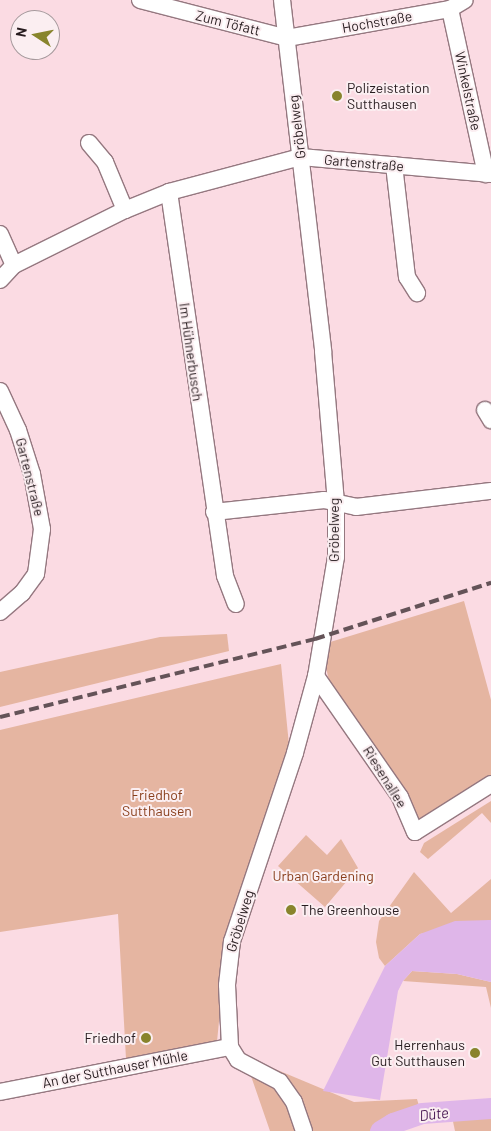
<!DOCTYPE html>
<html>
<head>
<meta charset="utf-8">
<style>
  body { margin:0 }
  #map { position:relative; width:491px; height:1131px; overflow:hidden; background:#fbdbe3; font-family:Barlow,sans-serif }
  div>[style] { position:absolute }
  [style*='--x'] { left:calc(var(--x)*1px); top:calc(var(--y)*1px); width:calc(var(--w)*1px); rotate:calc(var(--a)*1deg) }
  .green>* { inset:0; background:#e5b5a1 }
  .water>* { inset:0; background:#dfb6e9 }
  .river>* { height:21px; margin:-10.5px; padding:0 10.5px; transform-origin:10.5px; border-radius:10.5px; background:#dfb6e9 }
  .roads { filter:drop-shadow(1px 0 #957880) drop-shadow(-1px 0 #957880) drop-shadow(0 1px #957880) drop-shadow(0 -1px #957880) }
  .minor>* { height:16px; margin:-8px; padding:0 8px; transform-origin:8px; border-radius:8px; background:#fff }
  .rail>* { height:4px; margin-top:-2px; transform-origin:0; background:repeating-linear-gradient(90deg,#645358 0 10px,transparent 0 15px) }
  .dots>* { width:14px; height:14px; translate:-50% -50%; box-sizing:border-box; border:2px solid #fbeef1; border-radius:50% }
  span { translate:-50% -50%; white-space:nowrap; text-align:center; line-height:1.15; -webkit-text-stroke:4px #fbeef1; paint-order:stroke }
  .street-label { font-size:14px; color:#271c1f }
  .poi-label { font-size:14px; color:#271c1f }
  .left { translate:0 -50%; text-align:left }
  .right { translate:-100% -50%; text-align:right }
  .park-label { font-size:14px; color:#893e1b }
  .water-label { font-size:15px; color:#4c1b57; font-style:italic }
  .north { position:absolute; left:10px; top:10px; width:50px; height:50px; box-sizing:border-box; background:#fbeef1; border:1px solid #a69a9d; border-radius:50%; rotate:281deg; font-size:14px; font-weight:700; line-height:20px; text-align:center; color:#271c1f }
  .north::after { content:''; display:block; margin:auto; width:18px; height:22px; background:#88842c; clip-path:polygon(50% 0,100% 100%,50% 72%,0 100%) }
</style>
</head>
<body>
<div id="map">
  <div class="green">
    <div style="clip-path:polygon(464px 601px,491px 700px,491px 776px,417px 821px,330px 685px,324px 659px,327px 643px)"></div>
    <div style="clip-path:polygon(227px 634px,229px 651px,0 707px,0 672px,160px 637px)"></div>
    <div style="clip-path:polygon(281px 664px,289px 745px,226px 948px,217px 1042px,126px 1059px,118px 914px,0 932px,0 730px)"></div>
    <div style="clip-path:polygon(491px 801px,491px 823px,482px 813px,428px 859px,420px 852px,424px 843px)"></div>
    <div style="clip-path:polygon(306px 835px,327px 855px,341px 839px,358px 868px,325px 907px,278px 866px)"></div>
    <div style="clip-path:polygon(414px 872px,451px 913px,491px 879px,491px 920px,420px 934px,385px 966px,379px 958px,376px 942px,379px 921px)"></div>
    <div style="clip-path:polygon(412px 971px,457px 974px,491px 982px,491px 1008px,486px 987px,403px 981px)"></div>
    <div style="clip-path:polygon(244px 1056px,354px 1102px,417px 1099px,422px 1116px,395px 1131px,270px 1131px)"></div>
    <div style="clip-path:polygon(473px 1110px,491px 1110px,491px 1131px,455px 1131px,451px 1112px)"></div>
  </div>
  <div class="water">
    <div style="clip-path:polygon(491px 920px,491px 982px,457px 974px,412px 971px,403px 981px,398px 991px,380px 1100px,323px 1091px,385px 966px,420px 934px,455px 921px)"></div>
  </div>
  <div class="river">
    <div style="--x:380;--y:1131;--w:15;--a:-32"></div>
    <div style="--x:393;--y:1123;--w:31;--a:-19"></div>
    <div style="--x:422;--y:1113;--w:69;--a:-4.1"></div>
  </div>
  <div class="roads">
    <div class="minor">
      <div style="--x:140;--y:0;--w:152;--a:14.5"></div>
      <div style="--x:287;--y:38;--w:166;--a:-10.1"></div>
      <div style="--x:450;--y:9;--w:17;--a:-31"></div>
      <div style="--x:282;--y:0;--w:353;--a:83.3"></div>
      <div style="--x:323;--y:351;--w:153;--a:85.1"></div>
      <div style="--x:336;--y:503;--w:54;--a:90"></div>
      <div style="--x:336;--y:557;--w:121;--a:99.5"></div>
      <div style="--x:316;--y:676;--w:80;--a:105.3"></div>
      <div style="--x:295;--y:753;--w:198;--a:108.5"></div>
      <div style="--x:232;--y:941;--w:44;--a:96.5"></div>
      <div style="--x:227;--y:985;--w:62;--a:87.2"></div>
      <div style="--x:230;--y:1047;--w:15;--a:58"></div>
      <div style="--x:238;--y:1060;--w:47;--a:27.6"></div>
      <div style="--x:280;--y:1082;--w:24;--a:55"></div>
      <div style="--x:294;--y:1102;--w:31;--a:71"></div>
      <div style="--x:450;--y:9;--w:169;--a:77.7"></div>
      <div style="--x:89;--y:143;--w:25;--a:50"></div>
      <div style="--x:105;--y:162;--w:52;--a:67.4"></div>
      <div style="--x:394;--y:165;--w:113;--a:83.4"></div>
      <div style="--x:407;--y:277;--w:19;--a:58"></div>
      <div style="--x:169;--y:192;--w:388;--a:81.7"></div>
      <div style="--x:225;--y:576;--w:30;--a:69"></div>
      <div style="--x:0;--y:234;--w:34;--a:66"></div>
      <div style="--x:0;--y:280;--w:21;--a:-47"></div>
      <div style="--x:14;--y:265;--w:124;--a:-26.4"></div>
      <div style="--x:125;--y:210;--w:48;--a:-22.2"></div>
      <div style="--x:169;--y:192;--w:137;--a:-14.9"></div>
      <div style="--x:301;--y:157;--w:191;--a:5.1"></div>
      <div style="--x:0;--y:391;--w:43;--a:65.2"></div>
      <div style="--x:18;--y:430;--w:46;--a:72.3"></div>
      <div style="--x:32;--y:474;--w:56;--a:79.7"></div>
      <div style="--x:42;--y:529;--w:45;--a:97.6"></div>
      <div style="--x:36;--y:574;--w:24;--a:126"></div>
      <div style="--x:22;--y:593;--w:29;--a:139"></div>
      <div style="--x:485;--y:410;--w:12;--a:59"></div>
      <div style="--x:214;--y:512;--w:111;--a:-6.2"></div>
      <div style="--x:324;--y:500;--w:33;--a:12"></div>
      <div style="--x:356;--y:507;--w:136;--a:-6.8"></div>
      <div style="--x:316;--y:676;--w:147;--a:55.2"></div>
      <div style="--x:400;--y:797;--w:38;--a:67"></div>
      <div style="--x:415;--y:832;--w:90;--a:-32.3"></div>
      <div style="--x:0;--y:1092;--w:234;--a:-11.1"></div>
    </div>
  </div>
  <div class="rail">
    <div style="--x:0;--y:717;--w:325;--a:-13.9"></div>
    <div style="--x:315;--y:639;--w:185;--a:-17.7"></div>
  </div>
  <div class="dots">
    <div style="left:337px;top:96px;background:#88842c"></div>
    <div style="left:291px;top:910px;background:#88842c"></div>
    <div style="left:146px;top:1038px;background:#88842c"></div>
    <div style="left:475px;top:1053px;background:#88842c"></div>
  </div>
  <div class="street-label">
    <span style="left:377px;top:22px;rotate:-10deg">Hochstraße</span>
    <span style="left:228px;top:23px;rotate:14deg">Zum Töfatt</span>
    <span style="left:468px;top:91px;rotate:78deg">Winkelstraße</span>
    <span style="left:297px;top:127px;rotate:-97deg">Gröbelweg</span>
    <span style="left:364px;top:163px;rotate:5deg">Gartenstraße</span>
    <span style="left:191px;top:352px;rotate:82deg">Im Hühnerbusch</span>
    <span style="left:30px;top:477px;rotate:76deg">Gartenstraße</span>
    <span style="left:334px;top:530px;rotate:-90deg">Gröbelweg</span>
    <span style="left:385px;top:777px;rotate:58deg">Riesenallee</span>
    <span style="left:240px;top:921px;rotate:-73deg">Gröbelweg</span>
    <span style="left:115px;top:1069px;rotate:-11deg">An der Sutthauser Mühle</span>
  </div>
  <div class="poi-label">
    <span class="left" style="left:347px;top:96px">Polizeistation<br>Sutthausen</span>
    <span class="left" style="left:301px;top:910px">The Greenhouse</span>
    <span class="right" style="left:136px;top:1038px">Friedhof</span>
    <span class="right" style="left:465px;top:1053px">Herrenhaus<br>Gut Sutthausen</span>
  </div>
  <div class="park-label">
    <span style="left:157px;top:803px">Friedhof<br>Sutthausen</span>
    <span style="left:323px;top:876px">Urban Gardening</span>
  </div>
  <div class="water-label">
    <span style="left:434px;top:1114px;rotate:-7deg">Düte</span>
  </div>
  <div class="north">N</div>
</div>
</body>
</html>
